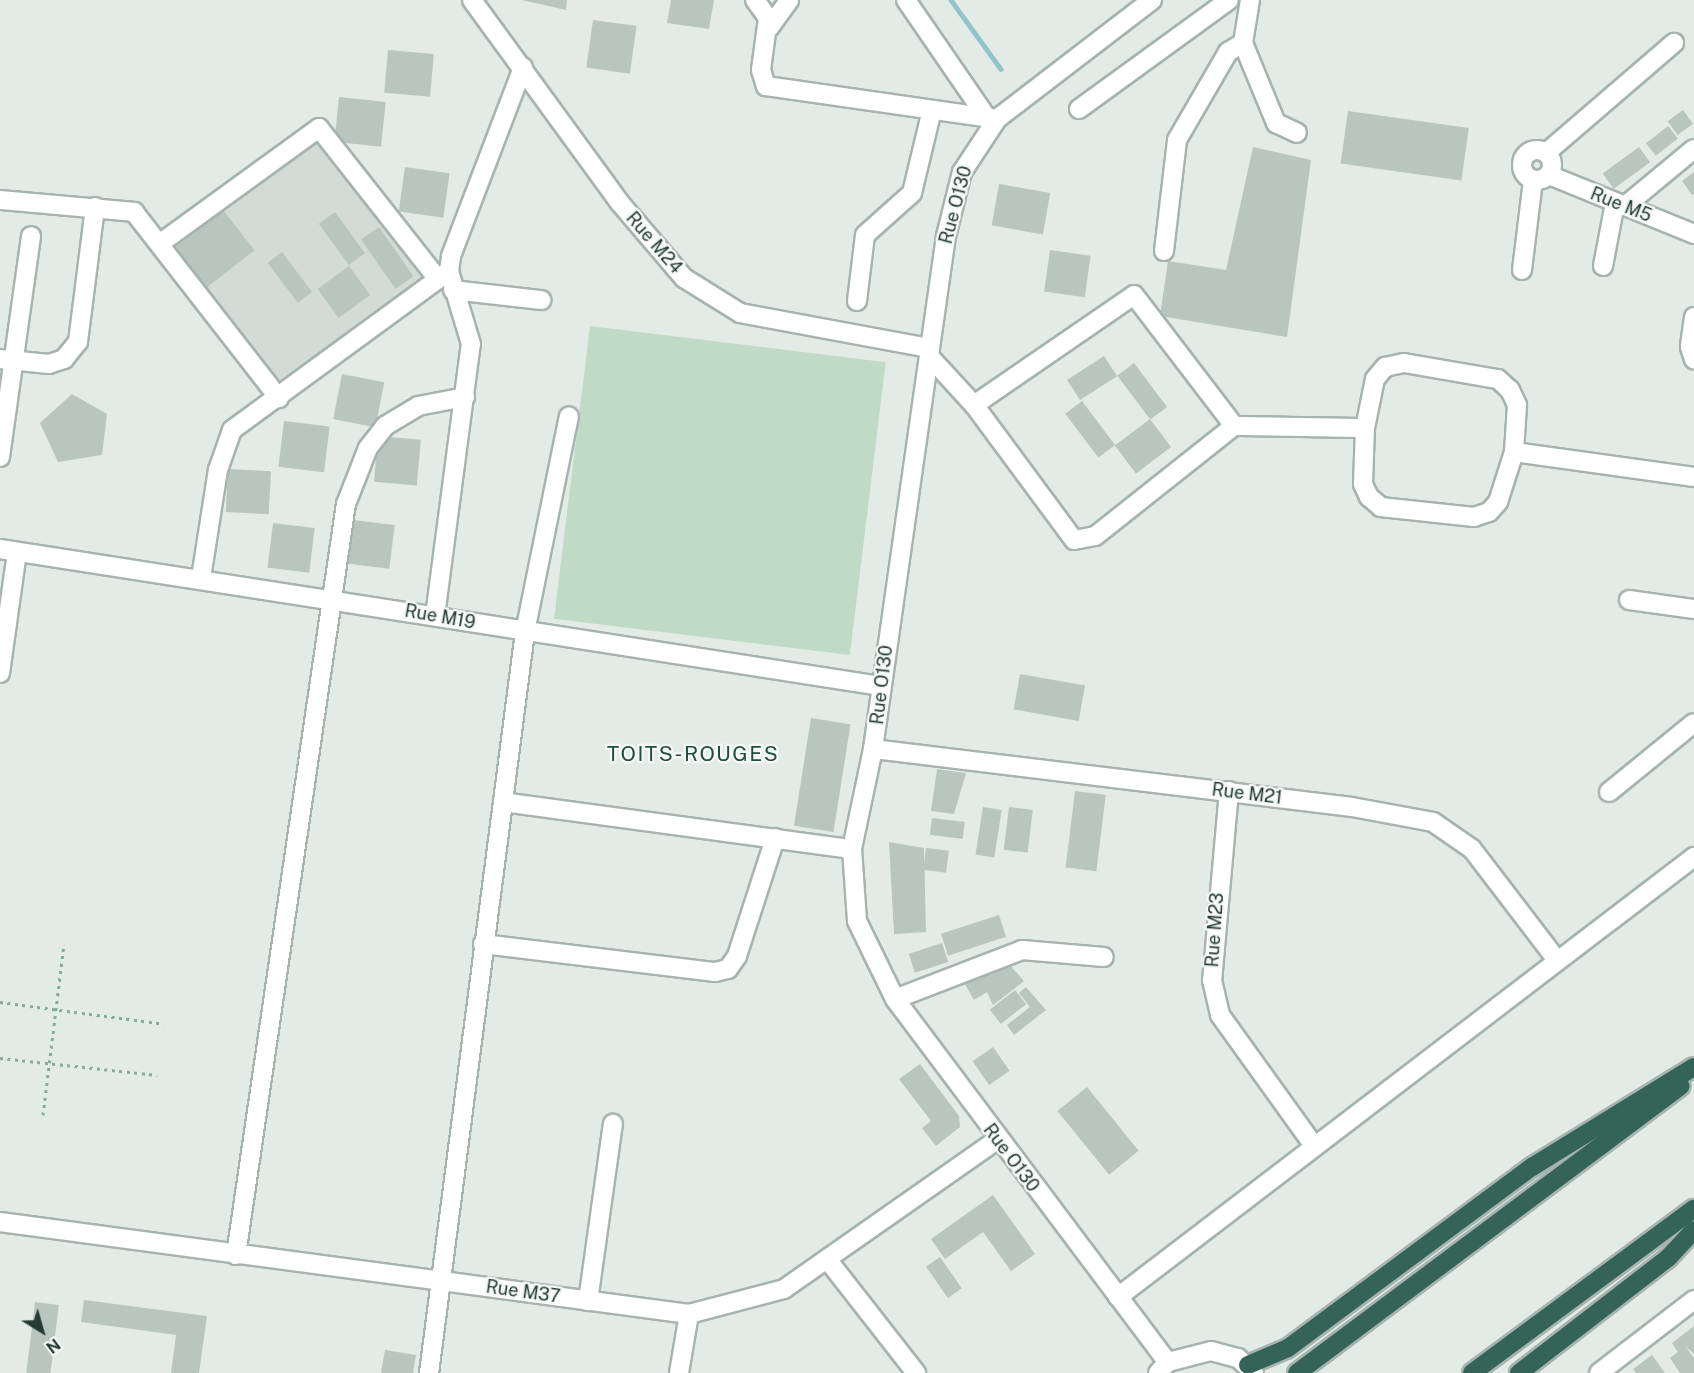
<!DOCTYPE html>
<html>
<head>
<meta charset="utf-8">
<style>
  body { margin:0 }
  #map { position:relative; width:1694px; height:1373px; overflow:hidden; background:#e3ebe7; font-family:"Public Sans",sans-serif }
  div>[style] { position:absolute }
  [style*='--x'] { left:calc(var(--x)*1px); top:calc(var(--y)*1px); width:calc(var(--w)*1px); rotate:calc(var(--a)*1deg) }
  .built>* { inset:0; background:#d2dbd6; transform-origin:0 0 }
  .green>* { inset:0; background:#bfdac5; transform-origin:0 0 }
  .stream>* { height:4.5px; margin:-2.25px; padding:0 2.25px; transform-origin:2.25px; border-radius:2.25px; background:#92c5ca }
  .building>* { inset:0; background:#b9c6c0; transform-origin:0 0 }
  .path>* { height:3px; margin-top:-1.5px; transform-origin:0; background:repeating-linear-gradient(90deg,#87ab9e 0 3px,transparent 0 7.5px) }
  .roads { filter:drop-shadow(2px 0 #a6b3ae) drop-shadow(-2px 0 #a6b3ae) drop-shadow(0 2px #a6b3ae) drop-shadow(0 -2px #a6b3ae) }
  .minor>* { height:18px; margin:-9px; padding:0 9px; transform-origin:9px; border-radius:9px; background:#fff }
  .minor>.ring { margin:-9px; padding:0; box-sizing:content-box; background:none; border:18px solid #fff; border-radius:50% }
  .highway>* { height:18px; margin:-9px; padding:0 9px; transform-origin:9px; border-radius:9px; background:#346457 }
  span { translate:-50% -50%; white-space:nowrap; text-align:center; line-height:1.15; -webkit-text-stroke:4.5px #f4f8f6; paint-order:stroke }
  .street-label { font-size:18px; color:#253b34 }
  .quarter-label { font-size:21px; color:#234b3f; letter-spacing:1.5px }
  .north { position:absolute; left:12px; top:1301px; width:60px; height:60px; -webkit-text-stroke:4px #f4f8f6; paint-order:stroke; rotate:143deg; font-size:16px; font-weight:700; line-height:24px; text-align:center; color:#253b34 }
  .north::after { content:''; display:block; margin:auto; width:21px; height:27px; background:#253b34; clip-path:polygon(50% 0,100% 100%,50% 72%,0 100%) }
</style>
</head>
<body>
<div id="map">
  <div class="built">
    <div style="left:315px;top:141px;width:178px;height:183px;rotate:52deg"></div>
  </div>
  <div class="green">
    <div style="left:590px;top:326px;width:298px;height:295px;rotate:7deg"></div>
  </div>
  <div class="stream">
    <div style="--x:951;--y:0;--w:85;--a:54.1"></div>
  </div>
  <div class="building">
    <div style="clip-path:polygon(522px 0,567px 0,566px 10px)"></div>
    <div style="clip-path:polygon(671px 0,714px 0,709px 29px,667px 23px)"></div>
    <div style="left:593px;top:20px;width:44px;height:48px;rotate:8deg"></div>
    <div style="left:388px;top:50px;width:46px;height:43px;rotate:5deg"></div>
    <div style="left:339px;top:97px;width:47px;height:45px;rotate:6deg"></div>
    <div style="left:1683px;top:110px;width:17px;height:19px;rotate:54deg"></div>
    <div style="left:1348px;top:111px;width:122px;height:53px;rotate:8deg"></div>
    <div style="left:1668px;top:126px;width:16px;height:28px;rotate:52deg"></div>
    <div style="clip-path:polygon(1253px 147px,1311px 160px,1287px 337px,1160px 316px,1168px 261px,1226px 270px)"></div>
    <div style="left:1639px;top:147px;width:19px;height:45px;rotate:54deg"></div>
    <div style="left:405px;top:167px;width:45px;height:45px;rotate:8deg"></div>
    <div style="clip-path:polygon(1694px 172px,1694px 194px,1692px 195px,1682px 181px)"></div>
    <div style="left:999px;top:184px;width:52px;height:42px;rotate:10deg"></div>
    <div style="left:223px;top:210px;width:51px;height:61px;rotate:52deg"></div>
    <div style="left:335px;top:212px;width:51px;height:20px;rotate:54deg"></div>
    <div style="left:379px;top:227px;width:60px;height:22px;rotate:55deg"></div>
    <div style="left:1050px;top:250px;width:41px;height:42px;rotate:8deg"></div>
    <div style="left:282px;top:252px;width:50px;height:18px;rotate:53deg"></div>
    <div style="left:349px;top:266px;width:36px;height:39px;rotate:54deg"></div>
    <div style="left:1104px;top:356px;width:24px;height:44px;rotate:57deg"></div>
    <div style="left:1134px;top:363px;width:55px;height:21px;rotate:53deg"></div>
    <div style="left:342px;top:374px;width:43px;height:46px;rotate:11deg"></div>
    <div style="clip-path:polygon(72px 394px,107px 414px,102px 455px,58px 462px,40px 423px)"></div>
    <div style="left:1082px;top:401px;width:55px;height:21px;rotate:53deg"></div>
    <div style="left:1150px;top:419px;width:35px;height:44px;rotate:53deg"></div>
    <div style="left:284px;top:421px;width:46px;height:46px;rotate:7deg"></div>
    <div style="left:378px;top:436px;width:43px;height:46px;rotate:5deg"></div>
    <div style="left:228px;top:469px;width:43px;height:43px;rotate:3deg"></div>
    <div style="left:353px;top:520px;width:42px;height:44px;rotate:7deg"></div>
    <div style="left:273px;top:523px;width:42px;height:45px;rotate:7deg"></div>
    <div style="left:1020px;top:674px;width:66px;height:36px;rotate:10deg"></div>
    <div style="left:811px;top:718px;width:40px;height:109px;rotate:9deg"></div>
    <div style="clip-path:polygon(937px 769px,966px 773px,954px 814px,931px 811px)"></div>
    <div style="left:1075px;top:791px;width:31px;height:77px;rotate:7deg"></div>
    <div style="left:983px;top:807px;width:19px;height:48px;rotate:9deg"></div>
    <div style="left:1009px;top:807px;width:24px;height:43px;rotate:7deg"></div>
    <div style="left:932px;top:818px;width:33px;height:17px;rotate:7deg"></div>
    <div style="clip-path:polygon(889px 842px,924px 848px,926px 932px,894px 934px)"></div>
    <div style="left:926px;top:848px;width:23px;height:22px;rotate:7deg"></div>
    <div style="left:999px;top:915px;width:23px;height:61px;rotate:72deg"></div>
    <div style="left:942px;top:943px;width:20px;height:35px;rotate:72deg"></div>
    <div style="clip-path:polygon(1008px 963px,1024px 981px,993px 1005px,987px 992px,974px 1000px,962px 979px)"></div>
    <div style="clip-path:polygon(1026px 987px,1046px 1010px,1014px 1035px,1007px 1025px,1030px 1007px,1019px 993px)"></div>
    <div style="left:1015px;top:990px;width:18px;height:32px;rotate:52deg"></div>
    <div style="left:993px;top:1047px;width:29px;height:25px;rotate:55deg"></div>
    <div style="clip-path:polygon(920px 1064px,959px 1116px,960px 1127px,936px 1146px,922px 1128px,931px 1121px,899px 1079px)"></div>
    <div style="left:1087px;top:1087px;width:82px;height:38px;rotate:51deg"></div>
    <div style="clip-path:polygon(993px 1195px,1035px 1254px,1011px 1271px,983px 1232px,945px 1259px,931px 1239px)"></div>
    <div style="left:940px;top:1257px;width:38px;height:17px;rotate:55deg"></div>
    <div style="clip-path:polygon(84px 1300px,207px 1316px,199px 1373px,171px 1373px,176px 1335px,81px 1322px)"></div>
    <div style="left:35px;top:1302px;width:24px;height:72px;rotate:7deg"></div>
    <div style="clip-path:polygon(1694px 1326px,1694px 1354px,1685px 1346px,1694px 1358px,1694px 1373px,1680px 1373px,1670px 1358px,1678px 1352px,1672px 1343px)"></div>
    <div style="clip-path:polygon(385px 1350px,416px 1355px,413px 1373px,381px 1373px)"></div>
    <div style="clip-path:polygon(1652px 1355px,1665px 1373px,1636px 1373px,1633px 1369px)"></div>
  </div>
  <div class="path">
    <div style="--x:0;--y:1002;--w:165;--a:7.6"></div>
    <div style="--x:0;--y:1058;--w:158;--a:6.2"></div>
    <div style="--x:43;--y:1115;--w:171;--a:-83"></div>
  </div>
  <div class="roads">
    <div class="minor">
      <div style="--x:472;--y:0;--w:251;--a:53.9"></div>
      <div style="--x:620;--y:203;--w:99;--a:49.5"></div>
      <div style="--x:684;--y:278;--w:66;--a:32"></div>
      <div style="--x:740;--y:313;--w:192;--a:10.5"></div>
      <div style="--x:755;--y:0;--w:22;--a:54"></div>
      <div style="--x:768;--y:18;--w:52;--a:97.7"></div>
      <div style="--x:761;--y:70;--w:17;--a:73"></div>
      <div style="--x:766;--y:86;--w:233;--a:8.1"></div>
      <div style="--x:906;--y:0;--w:140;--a:55.5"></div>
      <div style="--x:1152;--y:0;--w:195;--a:142.5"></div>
      <div style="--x:997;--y:119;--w:64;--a:123.4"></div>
      <div style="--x:962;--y:172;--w:66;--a:104"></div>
      <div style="--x:946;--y:236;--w:518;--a:98.1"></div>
      <div style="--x:873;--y:749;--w:102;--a:101.9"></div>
      <div style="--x:852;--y:849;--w:72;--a:86"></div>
      <div style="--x:857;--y:921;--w:87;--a:64"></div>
      <div style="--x:895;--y:999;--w:454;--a:53.1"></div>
      <div style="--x:1250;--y:0;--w:44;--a:99.2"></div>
      <div style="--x:1243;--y:43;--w:87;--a:67.6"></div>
      <div style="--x:1276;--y:123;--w:23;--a:25"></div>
      <div style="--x:769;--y:28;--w:34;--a:-54"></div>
      <div style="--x:1079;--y:109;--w:185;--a:-36"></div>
      <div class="ring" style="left:1522px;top:150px;width:12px;height:12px"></div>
      <div style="--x:1546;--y:153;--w:169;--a:-40.7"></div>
      <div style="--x:1549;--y:175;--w:157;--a:22.1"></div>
      <div style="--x:0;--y:200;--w:135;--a:5.1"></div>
      <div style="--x:134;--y:212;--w:236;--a:52.1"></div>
      <div style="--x:1625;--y:206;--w:89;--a:-39.6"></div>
      <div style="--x:162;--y:242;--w:194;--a:-36"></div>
      <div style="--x:319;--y:128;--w:192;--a:51.8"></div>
      <div style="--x:1164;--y:251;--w:112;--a:-83.3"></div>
      <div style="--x:1177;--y:140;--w:102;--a:-59.9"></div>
      <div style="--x:1228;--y:52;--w:17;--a:-31"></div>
      <div style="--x:1603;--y:266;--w:64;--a:-79.2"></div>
      <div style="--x:1522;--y:270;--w:91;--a:-83"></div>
      <div style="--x:453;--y:290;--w:89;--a:6.5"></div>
      <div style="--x:1134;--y:295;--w:165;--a:52.6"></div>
      <div style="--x:1234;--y:426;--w:177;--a:141.6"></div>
      <div style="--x:1095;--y:536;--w:21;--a:169"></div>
      <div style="--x:1074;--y:540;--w:168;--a:-126.5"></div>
      <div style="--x:974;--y:405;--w:194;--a:-34.5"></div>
      <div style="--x:857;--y:301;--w:66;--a:-83.1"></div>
      <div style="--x:865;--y:235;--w:63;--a:-41.8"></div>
      <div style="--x:912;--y:193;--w:85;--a:-76.5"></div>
      <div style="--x:1694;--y:317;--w:30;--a:98"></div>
      <div style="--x:1690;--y:347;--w:13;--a:72"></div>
      <div style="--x:929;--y:356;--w:67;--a:47.4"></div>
      <div style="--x:0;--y:359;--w:49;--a:5.8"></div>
      <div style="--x:49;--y:364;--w:16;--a:-18"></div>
      <div style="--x:64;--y:359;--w:22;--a:-51"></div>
      <div style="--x:78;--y:342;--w:136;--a:-82.8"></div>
      <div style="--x:1404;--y:363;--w:95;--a:9.7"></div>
      <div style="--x:1498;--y:379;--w:16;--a:43"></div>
      <div style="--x:1510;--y:390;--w:17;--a:65"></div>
      <div style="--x:1517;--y:405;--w:47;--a:93.7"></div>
      <div style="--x:1514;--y:452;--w:52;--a:107.7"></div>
      <div style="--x:1498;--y:502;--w:13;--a:132"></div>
      <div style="--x:1489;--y:512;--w:16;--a:162"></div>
      <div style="--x:1474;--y:517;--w:94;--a:-173.9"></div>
      <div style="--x:1381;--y:507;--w:16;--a:-140"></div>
      <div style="--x:1369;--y:497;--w:14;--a:-115"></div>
      <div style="--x:1363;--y:484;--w:56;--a:-88"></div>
      <div style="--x:1365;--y:428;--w:50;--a:-78.5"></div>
      <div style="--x:1375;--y:379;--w:16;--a:-50"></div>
      <div style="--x:1385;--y:367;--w:19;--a:-12"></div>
      <div style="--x:1234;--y:426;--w:131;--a:0.9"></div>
      <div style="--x:1514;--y:452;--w:182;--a:7.9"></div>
      <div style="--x:0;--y:457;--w:223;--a:-82"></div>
      <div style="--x:0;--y:549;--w:892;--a:8.84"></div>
      <div style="--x:201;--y:578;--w:109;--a:-81.1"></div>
      <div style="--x:218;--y:470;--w:42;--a:-70.7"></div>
      <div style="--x:232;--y:430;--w:269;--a:-36.2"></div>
      <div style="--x:1629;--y:600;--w:66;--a:7.9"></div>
      <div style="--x:435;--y:616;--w:274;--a:-82.5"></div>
      <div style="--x:471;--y:344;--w:76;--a:-106.8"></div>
      <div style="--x:449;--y:271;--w:15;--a:-82"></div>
      <div style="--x:451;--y:256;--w:202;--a:-69.1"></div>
      <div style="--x:0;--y:673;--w:122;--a:-82"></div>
      <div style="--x:873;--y:749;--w:482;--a:6.9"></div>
      <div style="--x:1352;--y:807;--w:82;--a:10.5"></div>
      <div style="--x:1433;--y:822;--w:47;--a:34.7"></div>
      <div style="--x:1472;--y:849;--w:140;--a:52.6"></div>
      <div style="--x:1229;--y:791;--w:190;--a:95.1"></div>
      <div style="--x:1212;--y:980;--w:36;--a:77"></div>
      <div style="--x:1220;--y:1015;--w:161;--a:54.3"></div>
      <div style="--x:1609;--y:792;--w:109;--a:-39.1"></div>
      <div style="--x:503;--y:802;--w:352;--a:7.7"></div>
      <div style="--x:483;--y:944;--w:234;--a:6.9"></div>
      <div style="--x:715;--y:972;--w:13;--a:-13"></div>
      <div style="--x:728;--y:969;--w:16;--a:-55"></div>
      <div style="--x:737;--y:956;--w:124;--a:-72.1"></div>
      <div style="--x:895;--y:999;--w:136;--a:-21.1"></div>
      <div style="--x:1022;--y:950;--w:82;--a:4.9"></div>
      <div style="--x:0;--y:1222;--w:695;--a:7.61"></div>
      <div style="--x:689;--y:1314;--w:98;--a:-14.7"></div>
      <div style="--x:784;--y:1289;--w:260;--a:-35"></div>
      <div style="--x:236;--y:1255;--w:759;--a:-81.67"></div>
      <div style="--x:346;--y:504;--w:60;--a:-68.6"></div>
      <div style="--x:368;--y:448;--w:28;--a:-52"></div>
      <div style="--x:385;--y:426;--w:39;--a:-31"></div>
      <div style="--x:418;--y:406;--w:48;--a:-10.8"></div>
      <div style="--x:827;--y:1259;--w:145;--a:52"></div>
      <div style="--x:1118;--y:1297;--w:725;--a:-37.38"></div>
      <div style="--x:588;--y:1301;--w:179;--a:-82"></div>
      <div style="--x:429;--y:1373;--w:747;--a:-82.62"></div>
      <div style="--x:525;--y:632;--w:220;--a:-78.5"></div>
      <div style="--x:679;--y:1373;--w:60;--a:-80.4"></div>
      <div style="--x:1158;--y:1373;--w:15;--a:-48"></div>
      <div style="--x:1168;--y:1362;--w:44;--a:-14.3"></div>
      <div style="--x:1211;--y:1351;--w:28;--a:15"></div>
      <div style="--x:1238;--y:1358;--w:22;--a:43"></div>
      <div style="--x:1599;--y:1373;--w:120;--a:-37.5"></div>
    </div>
    <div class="highway">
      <div style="--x:1248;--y:1365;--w:43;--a:-23"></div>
      <div style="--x:1288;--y:1348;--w:304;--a:-36.6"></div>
      <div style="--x:1532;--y:1167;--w:190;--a:-31.7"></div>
      <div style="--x:1297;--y:1373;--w:479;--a:-36.8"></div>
      <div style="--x:1472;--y:1373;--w:276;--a:-36.5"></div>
      <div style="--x:1519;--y:1373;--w:188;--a:-37.7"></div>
      <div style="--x:1668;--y:1258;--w:38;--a:-47"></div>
    </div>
  </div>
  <div class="street-label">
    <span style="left:956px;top:205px;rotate:-75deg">Rue O130</span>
    <span style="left:1621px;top:205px;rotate:22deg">Rue M5</span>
    <span style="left:654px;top:243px;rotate:49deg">Rue M24</span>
    <span style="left:440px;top:617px;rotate:10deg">Rue M19</span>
    <span style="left:882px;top:685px;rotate:-83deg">Rue O130</span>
    <span style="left:1247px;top:794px;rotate:7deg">Rue M21</span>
    <span style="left:1215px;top:930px;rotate:-86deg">Rue M23</span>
    <span style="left:1011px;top:1158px;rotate:53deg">Rue O130</span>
    <span style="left:523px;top:1292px;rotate:8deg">Rue M37</span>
  </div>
  <div class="quarter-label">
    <span style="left:693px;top:754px">TOITS-ROUGES</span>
  </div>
  <div class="north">N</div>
</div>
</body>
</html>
